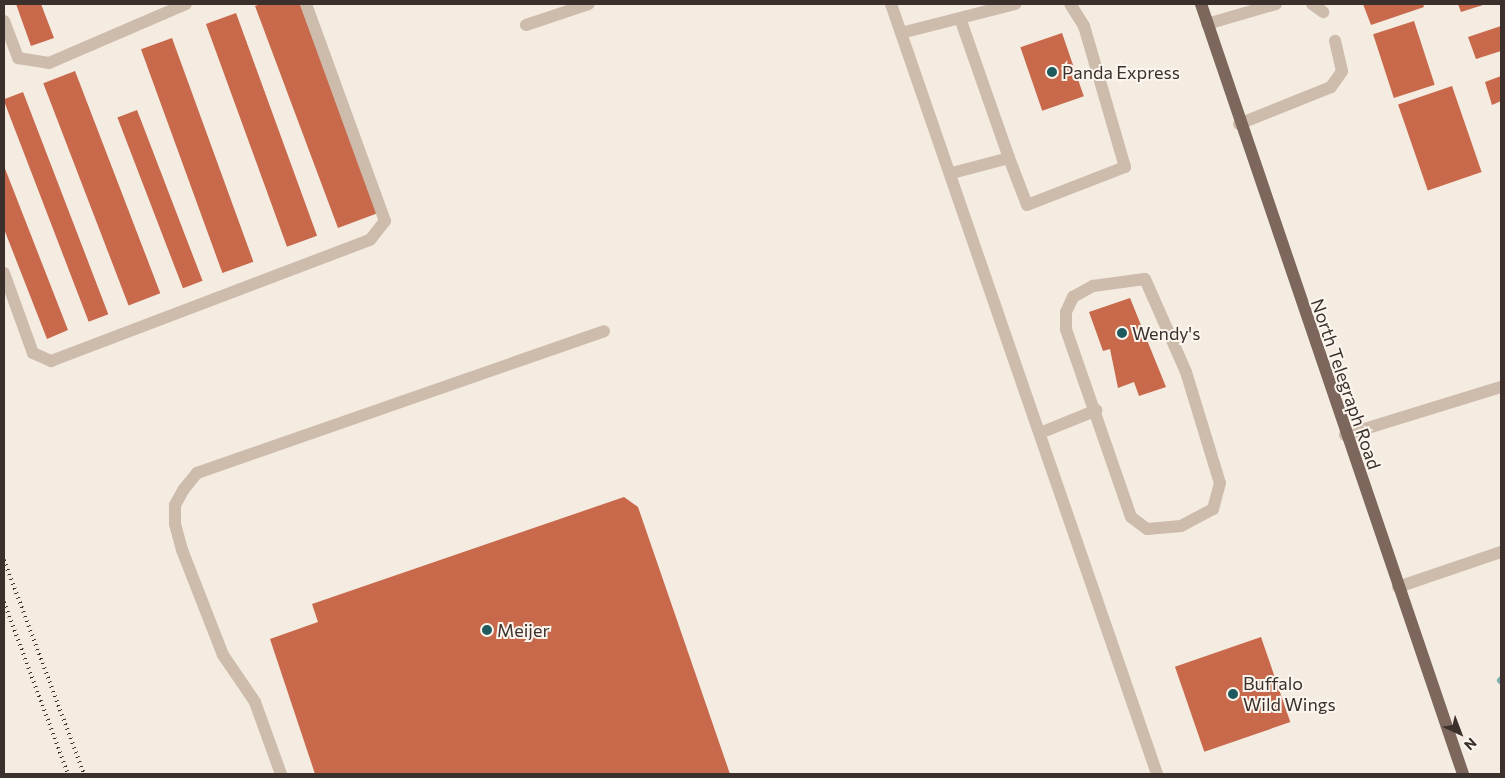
<!DOCTYPE html>
<html>
<head>
<meta charset="utf-8">
<style>
  body { margin:0 }
  #map { position:relative; width:1505px; height:778px; overflow:hidden; background:#f4ebe1; font-family:Commissioner,sans-serif }
  div>[style] { position:absolute }
  [style*='--x'] { left:calc(var(--x)*1px); top:calc(var(--y)*1px); width:calc(var(--w)*1px); rotate:calc(var(--a)*1deg) }
  .stream>* { height:7px; margin:-3.5px; padding:0 3.5px; transform-origin:3.5px; border-radius:3.5px; background:#7fb0b2 }
  .building>* { inset:0; background:#c8694b; transform-origin:0 0 }
  .lane>* { height:12px; margin:-6px; padding:0 6px; transform-origin:6px; border-radius:6px; background:#cdbbac }
  .primary>* { height:12px; margin:-6px; padding:0 6px; transform-origin:6px; border-radius:6px; background:#7d675c }
  .rail>* { height:4px; margin-top:-2px; transform-origin:0; background:repeating-linear-gradient(90deg,#3b302b 0 1px,transparent 0 5px) }
  .dots>* { width:14px; height:14px; translate:-50% -50%; box-sizing:border-box; border:2px solid #fbf5ee; border-radius:50% }
  span { translate:-50% -50%; white-space:nowrap; text-align:center; line-height:1.15; -webkit-text-stroke:4px #fbf5ee; paint-order:stroke }
  .poi-label { font-size:18px; color:#3b302b }
  .left { translate:0 -50%; text-align:left }
  .street-label { font-size:18px; color:#3b302b }
  .frame { position:absolute; inset:0; border:5px solid #3b302b; pointer-events:none }
  .north { position:absolute; left:1435px; top:708px; width:50px; height:50px; -webkit-text-stroke:4px #fbf5ee; paint-order:stroke; rotate:137deg; font-size:14px; font-weight:700; line-height:20px; text-align:center; color:#3b302b }
  .north::after { content:''; display:block; margin:auto; width:18px; height:22px; background:#3b302b; clip-path:polygon(50% 0,100% 100%,50% 72%,0 100%) }
</style>
</head>
<body>
<div id="map">
  <div class="stream">
    <div style="--x:1500;--y:680;--w:1;--a:-45"></div>
  </div>
  <div class="building">
    <div style="clip-path:polygon(16px 4px,41px 4px,54px 38px,31px 46px)"></div>
    <div style="clip-path:polygon(261px 4px,300px 4px,378px 213px,338px 228px,255px 6px)"></div>
    <div style="clip-path:polygon(1363px 4px,1423px 4px,1424px 7px,1371px 25px)"></div>
    <div style="clip-path:polygon(1458px 4px,1486px 4px,1461px 12px)"></div>
    <div style="left:236px;top:13px;width:237px;height:32px;rotate:70deg"></div>
    <div style="left:1414px;top:21px;width:67px;height:43px;rotate:72deg"></div>
    <div style="clip-path:polygon(1501px 26px,1501px 51px,1476px 59px,1468px 37px)"></div>
    <div style="left:1062px;top:33px;width:67px;height:44px;rotate:71deg"></div>
    <div style="left:172px;top:38px;width:238px;height:33px;rotate:70deg"></div>
    <div style="left:75px;top:71px;width:238px;height:34px;rotate:69deg"></div>
    <div style="clip-path:polygon(1501px 76px,1501px 101px,1492px 105px,1485px 82px)"></div>
    <div style="left:1452px;top:86px;width:91px;height:57px;rotate:71deg"></div>
    <div style="left:23px;top:92px;width:238px;height:21px;rotate:69deg"></div>
    <div style="left:137px;top:110px;width:183px;height:21px;rotate:69deg"></div>
    <div style="clip-path:polygon(4px 166px,68px 330px,47px 339px,4px 229px)"></div>
    <div style="clip-path:polygon(1130px 298px,1166px 387px,1139px 396px,1134px 382px,1118px 388px,1110px 349px,1103px 351px,1089px 312px)"></div>
    <div style="clip-path:polygon(624px 497px,638px 507px,730px 774px,315px 774px,270px 639px,318px 622px,312px 604px)"></div>
    <div style="left:1261px;top:637px;width:90px;height:91px;rotate:71deg"></div>
  </div>
  <div class="lane">
    <div style="--x:891;--y:4;--w:815;--a:70.94"></div>
    <div style="--x:1312;--y:4;--w:14;--a:36"></div>
    <div style="--x:4;--y:21;--w:40;--a:69"></div>
    <div style="--x:18;--y:58;--w:31;--a:9"></div>
    <div style="--x:49;--y:63;--w:149;--a:-23.3"></div>
    <div style="--x:961;--y:21;--w:145;--a:70.7"></div>
    <div style="--x:1207;--y:24;--w:72;--a:-16.2"></div>
    <div style="--x:526;--y:25;--w:66;--a:-18.4"></div>
    <div style="--x:901;--y:33;--w:118;--a:-14.3"></div>
    <div style="--x:1239;--y:124;--w:99;--a:-21.9"></div>
    <div style="--x:1331;--y:87;--w:19;--a:-55"></div>
    <div style="--x:1342;--y:71;--w:31;--a:-103"></div>
    <div style="--x:952;--y:173;--w:59;--a:-14.7"></div>
    <div style="--x:1009;--y:158;--w:50;--a:69"></div>
    <div style="--x:1027;--y:205;--w:105;--a:-21.2"></div>
    <div style="--x:1125;--y:167;--w:147;--a:-106.2"></div>
    <div style="--x:1084;--y:26;--w:26;--a:-122"></div>
    <div style="--x:4;--y:273;--w:85;--a:70.1"></div>
    <div style="--x:33;--y:353;--w:20;--a:24"></div>
    <div style="--x:51;--y:361;--w:341;--a:-20.8"></div>
    <div style="--x:370;--y:240;--w:24;--a:-52"></div>
    <div style="--x:385;--y:221;--w:231;--a:-110"></div>
    <div style="--x:1145;--y:279;--w:102;--a:66.2"></div>
    <div style="--x:1186;--y:372;--w:116;--a:73"></div>
    <div style="--x:1220;--y:483;--w:27;--a:105"></div>
    <div style="--x:1213;--y:509;--w:36;--a:152"></div>
    <div style="--x:1181;--y:526;--w:34;--a:175"></div>
    <div style="--x:1147;--y:529;--w:20;--a:-143"></div>
    <div style="--x:1131;--y:517;--w:199;--a:-109.1"></div>
    <div style="--x:1066;--y:329;--w:17;--a:-90"></div>
    <div style="--x:1066;--y:312;--w:17;--a:-65"></div>
    <div style="--x:1073;--y:297;--w:23;--a:-29"></div>
    <div style="--x:1093;--y:286;--w:52;--a:-7.7"></div>
    <div style="--x:1040;--y:433;--w:61;--a:-22"></div>
    <div style="--x:1345;--y:435;--w:163;--a:-17.1"></div>
    <div style="--x:1398;--y:587;--w:109;--a:-18.8"></div>
    <div style="--x:281;--y:774;--w:77;--a:-109.9"></div>
    <div style="--x:255;--y:702;--w:57;--a:-124.2"></div>
    <div style="--x:223;--y:655;--w:113;--a:-111.3"></div>
    <div style="--x:182;--y:550;--w:27;--a:-105"></div>
    <div style="--x:175;--y:524;--w:19;--a:-90"></div>
    <div style="--x:175;--y:505;--w:18;--a:-61"></div>
    <div style="--x:184;--y:489;--w:21;--a:-51"></div>
    <div style="--x:197;--y:473;--w:431;--a:-19.2"></div>
  </div>
  <div class="primary">
    <div style="--x:1201;--y:4;--w:813;--a:71.21"></div>
  </div>
  <div class="rail">
    <div style="--x:4;--y:560;--w:228;--a:69.5"></div>
    <div style="--x:4;--y:602;--w:184;--a:69.6"></div>
  </div>
  <div class="dots">
    <div style="left:1052px;top:72px;background:#1f5a5e"></div>
    <div style="left:1122px;top:333px;background:#1f5a5e"></div>
    <div style="left:487px;top:630px;background:#1f5a5e"></div>
    <div style="left:1233px;top:694px;background:#1f5a5e"></div>
  </div>
  <div class="poi-label">
    <span class="left" style="left:1062px;top:72px">Panda Express</span>
    <span class="left" style="left:1132px;top:333px">Wendy's</span>
    <span class="left" style="left:497px;top:630px">Meijer</span>
    <span class="left" style="left:1243px;top:694px">Buffalo<br>Wild Wings</span>
  </div>
  <div class="street-label">
    <span style="left:1346px;top:384px;rotate:71deg">North Telegraph Road</span>
  </div>
  <div class="frame"></div>
  <div class="north">N</div>
</div>
</body>
</html>
